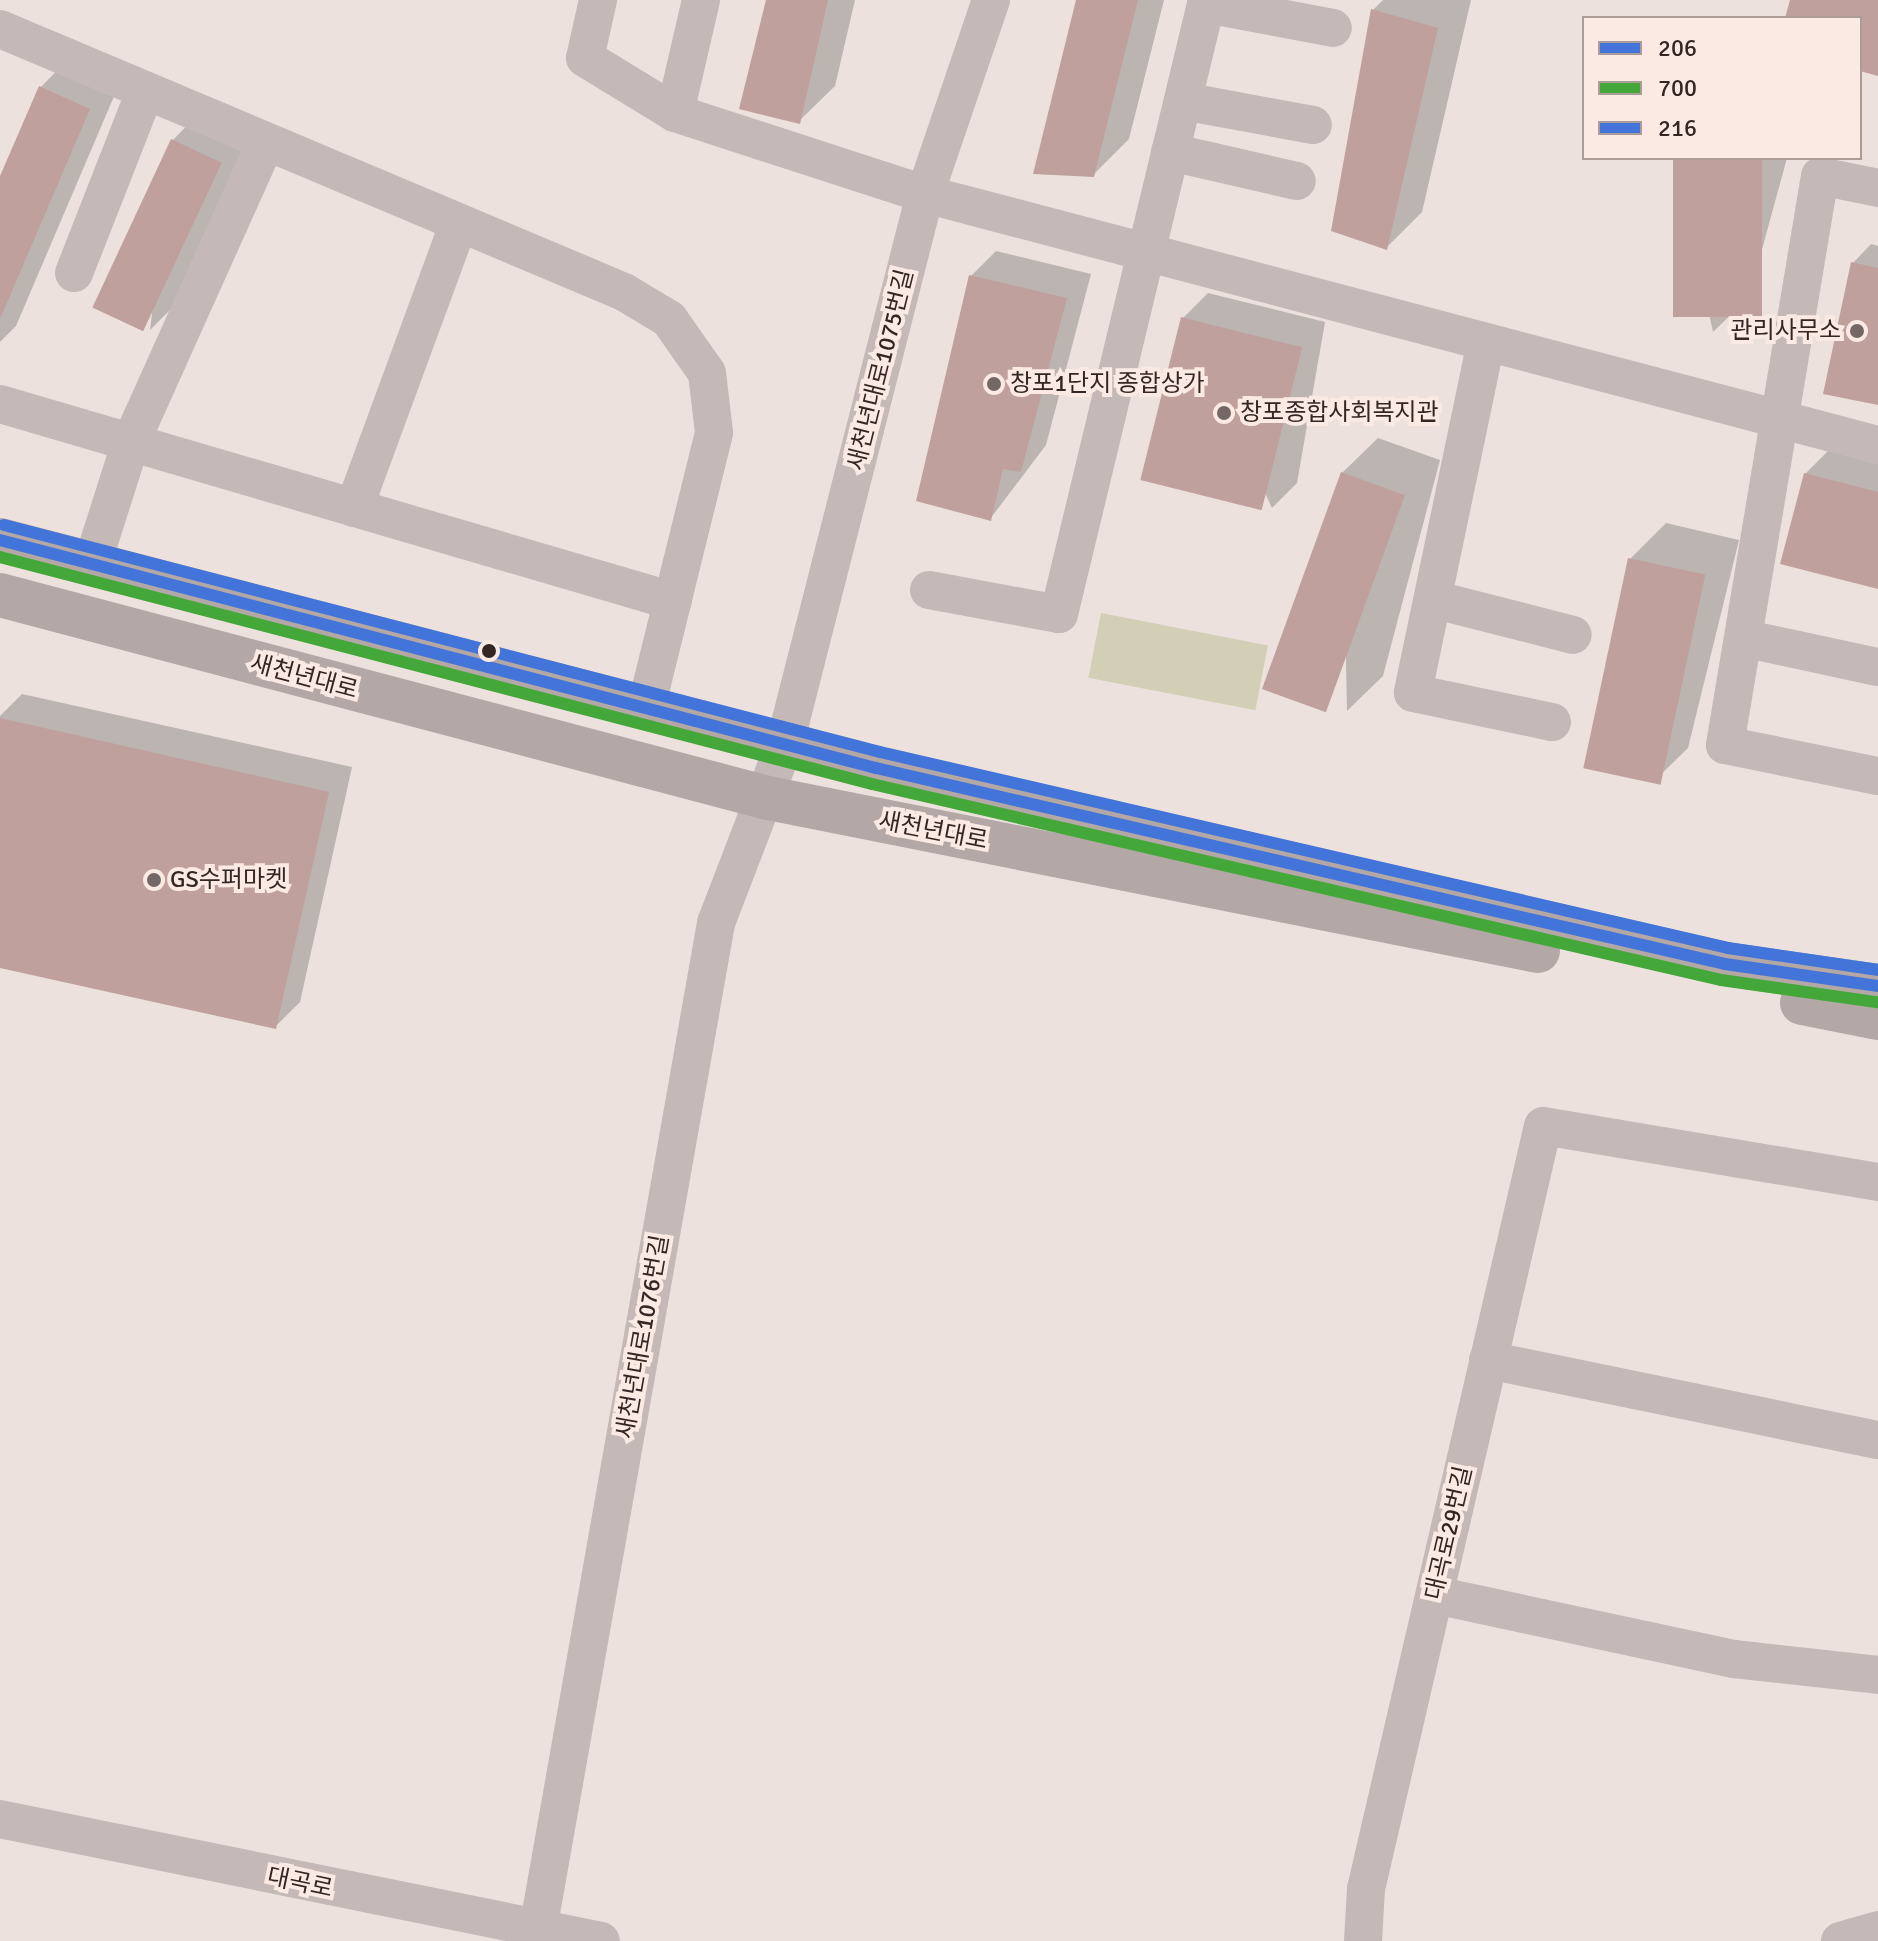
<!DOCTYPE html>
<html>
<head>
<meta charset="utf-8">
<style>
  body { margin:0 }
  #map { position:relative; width:1878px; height:1941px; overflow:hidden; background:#ece1dc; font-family:Signika,"Noto Sans KR",sans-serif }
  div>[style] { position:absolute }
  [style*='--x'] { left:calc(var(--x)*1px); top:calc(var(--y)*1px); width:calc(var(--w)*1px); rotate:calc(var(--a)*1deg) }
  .green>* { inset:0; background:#d2cfb6; transform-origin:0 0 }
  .shadow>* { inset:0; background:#0003 }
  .building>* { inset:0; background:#c0a09d; transform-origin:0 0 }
  .minor>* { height:38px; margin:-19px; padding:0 19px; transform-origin:19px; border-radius:19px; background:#c4b9b6 }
  .major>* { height:44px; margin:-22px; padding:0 22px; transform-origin:22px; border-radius:22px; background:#b3a8a5 }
  .bus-1>* { height:12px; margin:-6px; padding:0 6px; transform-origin:6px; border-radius:6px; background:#4374d9 }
  .bus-2>* { height:12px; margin:-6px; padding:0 6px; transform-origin:6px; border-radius:6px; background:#43a839 }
  .bus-3>* { height:12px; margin:-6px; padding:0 6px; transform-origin:6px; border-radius:6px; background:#4374d9 }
  .dots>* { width:22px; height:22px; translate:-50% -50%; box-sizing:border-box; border:4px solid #faeae3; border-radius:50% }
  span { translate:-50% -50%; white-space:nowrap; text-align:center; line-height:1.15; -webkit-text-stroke:8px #faeae3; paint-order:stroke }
  .poi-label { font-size:24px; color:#342625 }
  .right { translate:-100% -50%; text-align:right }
  .left { translate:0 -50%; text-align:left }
  .street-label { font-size:24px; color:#342625 }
  .legend { position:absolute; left:1582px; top:16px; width:280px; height:144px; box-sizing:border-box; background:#faeae3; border:2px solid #ab9c97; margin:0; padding:10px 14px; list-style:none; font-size:24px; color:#342625 }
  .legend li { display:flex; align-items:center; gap:16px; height:40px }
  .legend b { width:40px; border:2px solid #ab9c97 }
</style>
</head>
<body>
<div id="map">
  <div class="green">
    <div style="left:1101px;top:613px;width:170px;height:66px;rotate:11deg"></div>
  </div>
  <div class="shadow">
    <div style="clip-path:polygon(768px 0,855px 0,835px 86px,799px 121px)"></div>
    <div style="clip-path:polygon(1078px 0,1164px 0,1129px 139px,1093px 175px)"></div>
    <div style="clip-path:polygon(1383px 0,1471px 0,1422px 212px,1386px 248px,1373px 10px)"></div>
    <div style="clip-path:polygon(76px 51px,124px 73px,16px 326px,0 342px,0 182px,41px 87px)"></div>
    <div style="clip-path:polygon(208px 104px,256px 127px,186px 294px,150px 330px,173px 140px)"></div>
    <div style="clip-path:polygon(1675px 158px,1787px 158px,1749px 297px,1713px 332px)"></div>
    <div style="clip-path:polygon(1871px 244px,1878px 246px,1878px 403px,1853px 263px)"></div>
    <div style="clip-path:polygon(996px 251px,1091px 274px,1046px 445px,990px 519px,971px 276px)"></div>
    <div style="clip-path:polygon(1208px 293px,1325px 322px,1297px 483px,1272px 508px,1183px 318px)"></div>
    <div style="clip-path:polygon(1378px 438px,1440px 460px,1383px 676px,1347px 711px,1342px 473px)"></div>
    <div style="clip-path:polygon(1841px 438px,1878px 448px,1878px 587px,1805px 474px)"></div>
    <div style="clip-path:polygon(1666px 523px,1739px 540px,1688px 748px,1652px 783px,1630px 559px)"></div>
    <div style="clip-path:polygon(22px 694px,352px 767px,300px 1002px,275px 1027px,0 966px,0 716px)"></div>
  </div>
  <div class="building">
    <div style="clip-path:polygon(766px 0,828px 0,800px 124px,739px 109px)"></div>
    <div style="clip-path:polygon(1076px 0,1138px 0,1094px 177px,1033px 174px)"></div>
    <div style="clip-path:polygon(1790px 0,1878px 0,1878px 76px,1860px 71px,1860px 18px,1785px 18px)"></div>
    <div style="clip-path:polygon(1371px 9px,1438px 28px,1387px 250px,1331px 231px)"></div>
    <div style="clip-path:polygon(39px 86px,90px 109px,0 319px,0 176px)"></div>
    <div style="left:171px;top:139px;width:56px;height:186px;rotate:25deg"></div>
    <div style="left:1673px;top:158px;width:89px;height:159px"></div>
    <div style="clip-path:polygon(1851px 262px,1878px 268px,1878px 405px,1823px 394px)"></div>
    <div style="clip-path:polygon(969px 275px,1067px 298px,1021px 472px,1003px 469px,991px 521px,916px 501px)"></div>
    <div style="left:1181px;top:317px;width:125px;height:168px;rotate:14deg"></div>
    <div style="left:1341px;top:472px;width:68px;height:231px;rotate:20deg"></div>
    <div style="clip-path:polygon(1804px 473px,1878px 492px,1878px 589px,1780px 564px)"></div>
    <div style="left:1628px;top:558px;width:79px;height:215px;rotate:12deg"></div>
    <div style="clip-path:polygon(0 718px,329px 792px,276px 1029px,0 968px)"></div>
  </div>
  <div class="minor">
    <div style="--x:598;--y:0;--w:59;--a:102.6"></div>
    <div style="--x:585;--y:58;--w:105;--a:31.4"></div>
    <div style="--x:701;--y:0;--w:116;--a:103"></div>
    <div style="--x:675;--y:113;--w:263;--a:18"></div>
    <div style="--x:925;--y:194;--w:985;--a:14.76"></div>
    <div style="--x:0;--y:29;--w:677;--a:22.85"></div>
    <div style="--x:624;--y:292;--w:52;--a:31"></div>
    <div style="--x:669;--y:319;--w:66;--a:54.9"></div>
    <div style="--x:707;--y:373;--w:60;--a:83.3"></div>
    <div style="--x:714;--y:433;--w:282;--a:103.9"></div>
    <div style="--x:1183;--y:101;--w:132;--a:10.5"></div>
    <div style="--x:1170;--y:152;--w:130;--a:12.9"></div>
    <div style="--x:1878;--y:188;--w:59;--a:-168.3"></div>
    <div style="--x:1820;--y:176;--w:577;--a:99.48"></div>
    <div style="--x:1725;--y:745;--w:156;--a:11.5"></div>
    <div style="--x:74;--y:273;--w:194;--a:-68.6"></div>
    <div style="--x:1485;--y:347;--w:353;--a:101.8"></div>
    <div style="--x:1413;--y:693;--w:142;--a:11.8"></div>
    <div style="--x:0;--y:404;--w:701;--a:16.32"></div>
    <div style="--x:354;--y:508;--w:298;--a:-69.8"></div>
    <div style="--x:92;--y:564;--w:128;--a:-72.3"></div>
    <div style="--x:131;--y:442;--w:327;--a:-65.8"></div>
    <div style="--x:929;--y:590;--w:132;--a:10.5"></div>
    <div style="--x:1059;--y:614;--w:627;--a:-76.45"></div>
    <div style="--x:1206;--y:4;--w:129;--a:10.7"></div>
    <div style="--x:1436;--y:600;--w:141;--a:14.3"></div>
    <div style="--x:1747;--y:639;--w:134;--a:12.1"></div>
    <div style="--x:1488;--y:1360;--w:398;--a:11.6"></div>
    <div style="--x:1435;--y:1595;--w:306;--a:12.1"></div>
    <div style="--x:1734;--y:1659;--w:145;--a:6.3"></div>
    <div style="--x:0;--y:1819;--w:613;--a:11.47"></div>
    <div style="--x:536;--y:1941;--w:1034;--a:-79.97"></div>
    <div style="--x:716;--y:923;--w:193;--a:-69"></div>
    <div style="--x:785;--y:743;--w:567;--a:-75.69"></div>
    <div style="--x:925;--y:194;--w:205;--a:-71.2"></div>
    <div style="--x:1363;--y:1941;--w:52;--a:-86.7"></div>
    <div style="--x:1366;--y:1889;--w:783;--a:-76.94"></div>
    <div style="--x:1543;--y:1126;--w:340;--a:9.5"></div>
    <div style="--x:1840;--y:1941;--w:40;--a:-16"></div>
  </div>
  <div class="major">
    <div style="--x:0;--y:540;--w:905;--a:14.59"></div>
    <div style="--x:876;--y:768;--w:871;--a:13"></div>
    <div style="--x:1725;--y:964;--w:155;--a:8.2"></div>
    <div style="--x:0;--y:595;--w:794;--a:14.81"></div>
    <div style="--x:768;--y:798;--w:785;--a:11.24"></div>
    <div style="--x:1802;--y:1003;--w:77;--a:11.2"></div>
  </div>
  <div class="bus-1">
    <div style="--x:0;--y:540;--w:905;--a:14.59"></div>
    <div style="--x:876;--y:768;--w:871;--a:13"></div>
    <div style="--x:1725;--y:964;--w:155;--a:8.2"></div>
  </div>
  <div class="bus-2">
    <div style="--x:0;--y:557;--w:901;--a:14.59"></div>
    <div style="--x:872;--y:784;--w:871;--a:13"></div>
    <div style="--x:1721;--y:980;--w:157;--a:8.1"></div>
  </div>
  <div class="bus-3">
    <div style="--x:4;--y:525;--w:905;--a:14.53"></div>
    <div style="--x:880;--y:752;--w:870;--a:13.01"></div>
    <div style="--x:1728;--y:948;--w:152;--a:8.3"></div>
  </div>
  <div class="dots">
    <div style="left:1857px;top:331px;background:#746765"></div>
    <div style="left:994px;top:384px;background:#746765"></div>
    <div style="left:1224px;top:413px;background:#746765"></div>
    <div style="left:489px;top:651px;background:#342625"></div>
    <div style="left:154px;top:880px;background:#746765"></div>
  </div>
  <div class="poi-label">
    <span class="right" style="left:1841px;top:331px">관리사무소</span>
    <span class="left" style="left:1010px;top:384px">창포1단지 종합상가</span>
    <span class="left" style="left:1240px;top:413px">창포종합사회복지관</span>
    <span class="left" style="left:170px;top:880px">GS수퍼마켓</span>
  </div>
  <div class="street-label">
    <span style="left:881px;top:370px;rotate:-76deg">새천년대로1075번길</span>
    <span style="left:304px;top:677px;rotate:15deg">새천년대로</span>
    <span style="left:933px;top:831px;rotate:11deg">새천년대로</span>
    <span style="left:643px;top:1337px;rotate:-80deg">새천년대로1076번길</span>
    <span style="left:1449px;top:1533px;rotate:-77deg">대곡로29번길</span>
    <span style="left:300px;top:1883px;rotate:12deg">대곡로</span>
  </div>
  <ul class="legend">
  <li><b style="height:10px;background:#4374d9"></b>206</li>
  <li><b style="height:10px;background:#43a839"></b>700</li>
  <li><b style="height:10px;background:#4374d9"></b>216</li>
  </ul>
</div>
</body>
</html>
